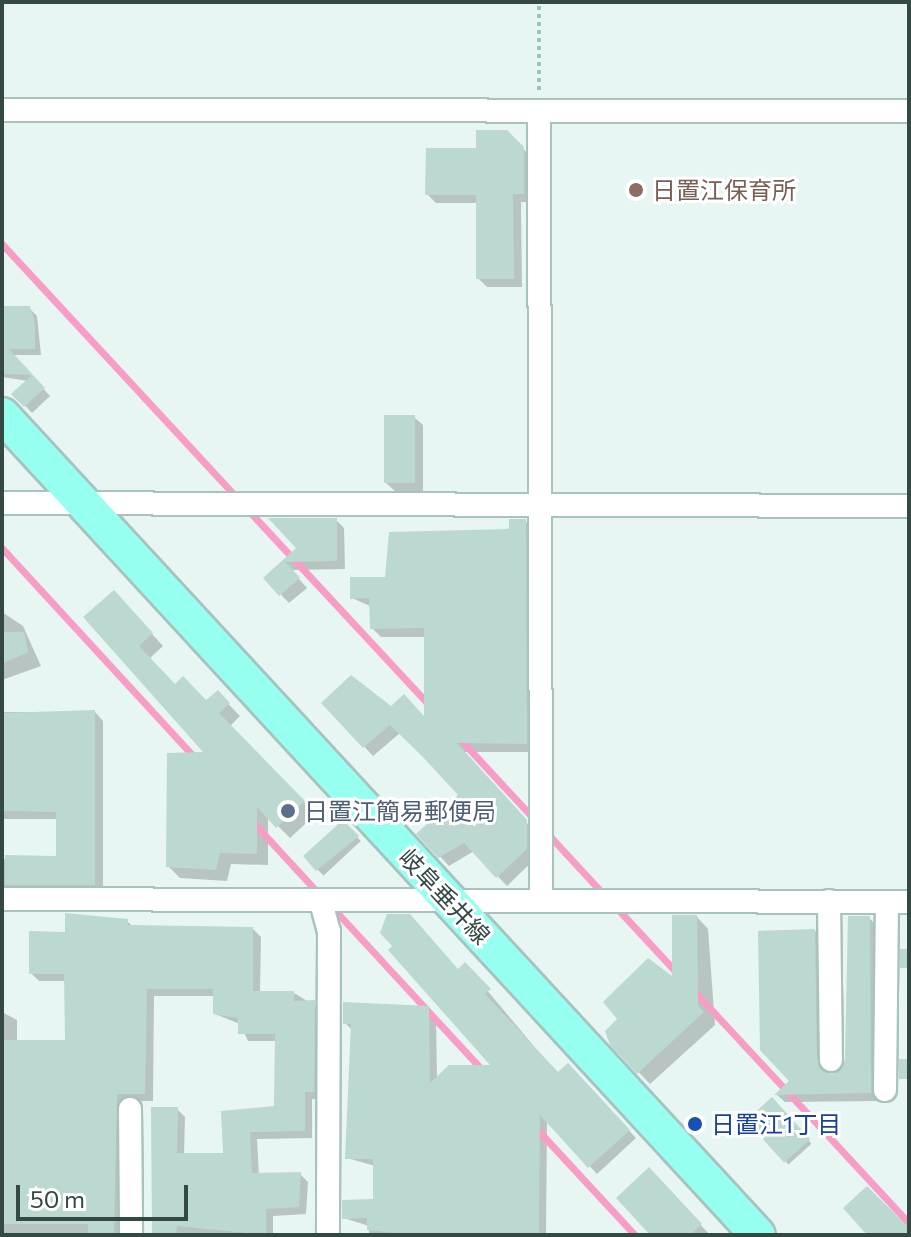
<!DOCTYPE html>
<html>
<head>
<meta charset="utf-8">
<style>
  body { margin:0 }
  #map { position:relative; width:911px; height:1237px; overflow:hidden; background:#e7f5f3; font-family:Commissioner,"Noto Sans JP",sans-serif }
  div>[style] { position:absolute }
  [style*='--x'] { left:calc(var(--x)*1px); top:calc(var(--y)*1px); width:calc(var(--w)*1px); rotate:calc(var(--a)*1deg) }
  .shadow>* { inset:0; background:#0003; transform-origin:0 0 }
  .stream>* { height:7px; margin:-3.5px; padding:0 3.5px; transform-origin:3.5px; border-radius:3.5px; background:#f89dc6 }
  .building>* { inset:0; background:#bbd8d1; transform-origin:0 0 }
  .path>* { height:4px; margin-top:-2px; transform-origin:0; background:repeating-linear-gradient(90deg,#98c5bc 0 4px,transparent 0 8px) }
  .roads { filter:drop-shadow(2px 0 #a8c2bd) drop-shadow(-2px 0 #a8c2bd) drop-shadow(0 2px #a8c2bd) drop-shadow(0 -2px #a8c2bd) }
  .minor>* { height:22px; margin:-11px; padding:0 11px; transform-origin:11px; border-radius:11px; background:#fff }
  .primary>* { height:34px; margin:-17px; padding:0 17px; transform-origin:17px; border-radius:17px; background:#96fff0 }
  .dots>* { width:22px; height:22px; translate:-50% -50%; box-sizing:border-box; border:4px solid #fff; border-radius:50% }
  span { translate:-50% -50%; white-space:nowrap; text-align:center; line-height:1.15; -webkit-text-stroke:6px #fff; paint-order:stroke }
  .education-label { font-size:24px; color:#785e54 }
  .left { translate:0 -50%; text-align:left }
  .service-label { font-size:24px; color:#4e5e75 }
  .street-label { font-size:24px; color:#354944 }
  .transit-label { font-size:24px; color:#164399 }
  .frame { position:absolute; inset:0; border:4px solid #354944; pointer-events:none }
  .scale { position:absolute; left:16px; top:1185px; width:172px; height:36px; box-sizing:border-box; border:4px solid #354944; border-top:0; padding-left:10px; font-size:24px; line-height:28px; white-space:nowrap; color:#354944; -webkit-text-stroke:6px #fff; paint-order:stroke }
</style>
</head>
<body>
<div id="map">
  <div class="shadow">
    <div style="clip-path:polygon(507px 132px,532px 158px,532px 202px,521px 202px,522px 287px,487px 287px,478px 278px,478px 203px,436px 203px,427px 194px)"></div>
    <div style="clip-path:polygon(2px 308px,29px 308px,37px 316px,41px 355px,13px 355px,50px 396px,32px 413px,14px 394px,28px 381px,2px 377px)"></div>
    <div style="clip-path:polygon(414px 417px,423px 425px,423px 491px,395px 491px,386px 483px)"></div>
    <div style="clip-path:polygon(336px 520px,344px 528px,345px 569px,291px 570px,307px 588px,289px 603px,265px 578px)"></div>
    <div style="clip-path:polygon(525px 521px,535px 530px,535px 752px,463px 752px,535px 832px,535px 859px,507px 886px,474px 851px,449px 866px,419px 834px,461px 795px,400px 733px,373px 756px,324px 703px,391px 709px,426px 720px,426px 637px,381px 637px,372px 628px,372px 607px,352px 598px)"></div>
    <div style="clip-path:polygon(125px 604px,163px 646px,149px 659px,175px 686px,207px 703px,218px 693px,240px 716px,229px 727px,316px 814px,290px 838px,268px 816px,268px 865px,231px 864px,227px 881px,180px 878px,168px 866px,207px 754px,86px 617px)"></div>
    <div style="clip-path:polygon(2px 612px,23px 626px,41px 666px,2px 680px)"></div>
    <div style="clip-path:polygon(2px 712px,95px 712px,103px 721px,103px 893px,2px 898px,2px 859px,57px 857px,58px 819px,2px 819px)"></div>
    <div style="left:343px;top:822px;width:26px;height:51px;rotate:47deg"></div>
    <div style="clip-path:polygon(697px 917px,708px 929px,715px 1025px,650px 1084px,612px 1044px,674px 980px)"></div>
    <div style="clip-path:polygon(850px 918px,869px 918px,878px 926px,879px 1101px,785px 1102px,777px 1095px,792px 1081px,815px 931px,823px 939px,825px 1070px,832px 1077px,847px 1061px)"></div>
    <div style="clip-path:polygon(127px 921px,133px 927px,253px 929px,261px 937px,260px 993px,294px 993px,322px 1010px,322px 1099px,312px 1099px,312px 1138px,257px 1139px,259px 1175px,300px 1174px,308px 1182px,306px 1214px,273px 1216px,273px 1235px,153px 1235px,177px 1109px,185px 1117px,184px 1155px,225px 1155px,276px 1108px,276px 1041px,248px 1041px,240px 1024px,215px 1014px,215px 996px,154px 996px,153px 1101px,124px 1101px,123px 1235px,2px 1235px,2px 1012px,17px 1020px,17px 1042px,67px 1042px,66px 981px,39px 981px,31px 973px,67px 934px)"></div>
    <div style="clip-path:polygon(465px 964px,558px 1075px,576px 1073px,636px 1138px,597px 1174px,547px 1120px,546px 1235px,369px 1235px,369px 1226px,344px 1218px,375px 1201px,375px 1166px,347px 1158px,353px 1031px,345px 1023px,428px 1008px,436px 1016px,437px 1079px,494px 1067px,459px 971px)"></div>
    <div style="left:772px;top:1100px;width:59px;height:31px;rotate:48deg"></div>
    <div style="clip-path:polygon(657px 1178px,709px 1234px,708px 1235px,652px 1235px)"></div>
  </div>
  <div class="stream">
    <div style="--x:2;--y:244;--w:349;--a:47.2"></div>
    <div style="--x:247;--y:509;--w:267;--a:47.1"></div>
    <div style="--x:2;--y:548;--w:284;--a:47.4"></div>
    <div style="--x:459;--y:738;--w:112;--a:47.2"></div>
    <div style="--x:251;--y:820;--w:103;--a:47.4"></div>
    <div style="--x:546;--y:832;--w:87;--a:47.3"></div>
    <div style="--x:330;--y:905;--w:227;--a:47.3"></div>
    <div style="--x:614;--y:905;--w:91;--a:47.2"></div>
    <div style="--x:693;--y:990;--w:318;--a:47.2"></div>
    <div style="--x:533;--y:1125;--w:150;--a:47.2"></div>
  </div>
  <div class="building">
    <div style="clip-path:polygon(476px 130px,507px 130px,524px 147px,524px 194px,513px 194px,514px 279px,476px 279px,476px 195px,425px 195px,426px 148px,476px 148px)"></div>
    <div style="clip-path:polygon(2px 306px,30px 306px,35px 323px,35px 349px,9px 349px,45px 388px,24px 407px,11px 394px,32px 375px,2px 374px)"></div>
    <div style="left:384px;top:415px;width:31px;height:68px"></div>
    <div style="clip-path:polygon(268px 518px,337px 518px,337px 561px,286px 562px,300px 578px,279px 596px,263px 578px,296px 548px)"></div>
    <div style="clip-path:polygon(509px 519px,526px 519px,527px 744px,457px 743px,527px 820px,527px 849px,496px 878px,464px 843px,438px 858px,416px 834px,458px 795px,423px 757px,390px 725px,363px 748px,321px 703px,351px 675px,391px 706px,404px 694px,424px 716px,424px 628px,370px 629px,369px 598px,350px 599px,350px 577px,385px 577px,389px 532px,509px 529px)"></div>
    <div style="clip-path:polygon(114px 590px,153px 633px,139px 646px,175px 684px,183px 676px,206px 700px,218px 690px,230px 703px,219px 713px,305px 801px,276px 828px,257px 807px,257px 854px,220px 853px,216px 870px,166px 867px,167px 753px,203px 752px,83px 617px)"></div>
    <div style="clip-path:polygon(2px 632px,24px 632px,28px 652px,2px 664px)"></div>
    <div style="clip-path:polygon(95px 710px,95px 885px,5px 885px,5px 855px,56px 856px,56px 812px,2px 811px,2px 713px)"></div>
    <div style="clip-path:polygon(343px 820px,359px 836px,316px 871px,303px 856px)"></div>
    <div style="clip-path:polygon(65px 913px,128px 919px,128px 925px,253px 927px,253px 991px,294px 991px,294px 1001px,315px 1000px,314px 1092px,305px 1092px,305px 1131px,250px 1132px,252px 1173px,301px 1172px,299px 1207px,266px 1209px,266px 1235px,177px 1226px,176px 1235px,152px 1235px,151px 1107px,178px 1107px,177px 1153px,223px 1153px,221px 1111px,274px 1106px,275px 1034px,238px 1034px,238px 1018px,213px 1014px,213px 989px,147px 989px,145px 1094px,117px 1094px,114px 1235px,88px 1235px,88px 1224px,2px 1224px,2px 1040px,65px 1040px,64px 974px,29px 974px,29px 931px,65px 932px)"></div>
    <div style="clip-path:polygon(387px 914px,410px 914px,458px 969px,465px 962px,491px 989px,485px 994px,558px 1072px,568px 1063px,630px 1130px,588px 1168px,540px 1115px,539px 1235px,416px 1235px,367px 1230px,367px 1218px,342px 1219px,342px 1200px,373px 1199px,373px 1159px,345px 1159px,351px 1024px,343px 1024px,343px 1002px,429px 1006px,430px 1083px,449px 1065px,490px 1065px,388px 950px,392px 946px,380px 933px)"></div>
    <div style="clip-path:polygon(672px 915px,697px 915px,698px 1005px,704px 1012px,637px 1074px,610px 1045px,605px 1031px,617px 1019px,603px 1002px,648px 958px,672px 976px)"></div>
    <div style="clip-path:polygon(848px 916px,870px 916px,871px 1093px,774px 1095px,789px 1081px,760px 1050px,758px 931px,815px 929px,817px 1060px,832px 1074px,845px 1060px)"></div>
    <div style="left:900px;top:949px;width:9px;height:19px"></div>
    <div style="left:899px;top:1059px;width:10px;height:20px"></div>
    <div style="left:772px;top:1097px;width:57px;height:35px;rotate:48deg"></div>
    <div style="clip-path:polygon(649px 1167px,702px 1224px,690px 1235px,650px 1235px,616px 1198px)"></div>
    <div style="clip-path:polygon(867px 1186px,909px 1228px,909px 1235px,867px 1235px,843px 1208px)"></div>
  </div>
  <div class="path">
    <div style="--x:539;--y:90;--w:88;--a:-90"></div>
  </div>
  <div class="roads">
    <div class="minor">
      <div style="--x:2;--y:110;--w:907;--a:0.06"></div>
      <div style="--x:539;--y:112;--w:786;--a:89.85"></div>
      <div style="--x:2;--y:503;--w:907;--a:0.19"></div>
      <div style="--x:2;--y:899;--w:907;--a:0.19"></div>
      <div style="--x:829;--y:901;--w:159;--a:89.3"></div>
      <div style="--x:321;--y:902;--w:30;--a:75"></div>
      <div style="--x:329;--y:931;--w:304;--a:90.2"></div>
      <div style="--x:885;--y:1090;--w:188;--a:-89.4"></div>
      <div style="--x:130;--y:1109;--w:126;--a:89.5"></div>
    </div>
    <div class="primary">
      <div style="--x:2;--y:415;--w:1115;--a:47.33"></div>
    </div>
  </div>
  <div class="dots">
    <div style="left:636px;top:190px;background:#8d6e63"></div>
    <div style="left:288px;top:811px;background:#5c6f8a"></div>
    <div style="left:695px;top:1124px;background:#1a4fb4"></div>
  </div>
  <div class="education-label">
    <span class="left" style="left:652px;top:190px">日置江保育所</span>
  </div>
  <div class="service-label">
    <span class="left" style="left:304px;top:811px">日置江簡易郵便局</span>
  </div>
  <div class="street-label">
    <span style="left:445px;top:896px;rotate:47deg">岐阜垂井線</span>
  </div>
  <div class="transit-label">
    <span class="left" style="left:711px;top:1124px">日置江1丁目</span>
  </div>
  <div class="frame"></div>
  <div class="scale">50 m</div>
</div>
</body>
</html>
